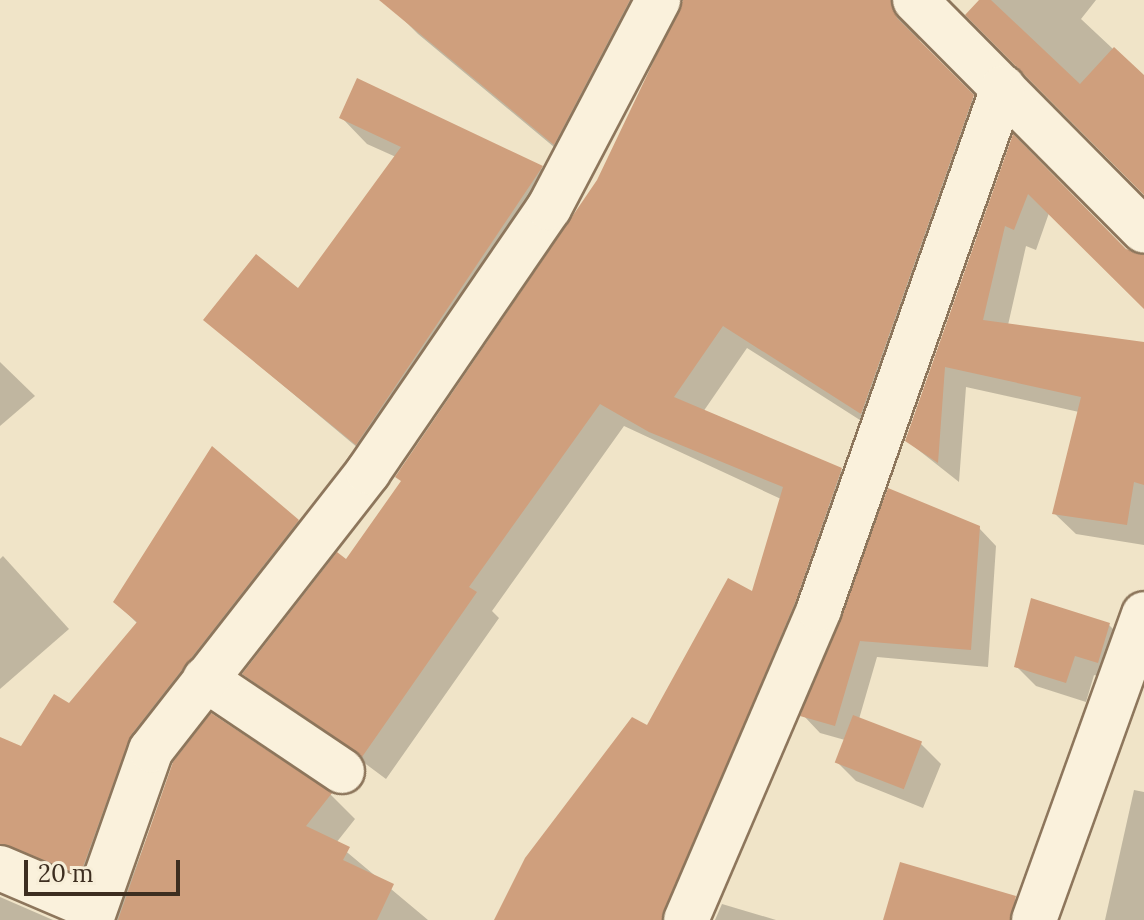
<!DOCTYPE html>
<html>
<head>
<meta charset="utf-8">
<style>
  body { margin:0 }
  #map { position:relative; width:1144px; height:920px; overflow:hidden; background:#f0e4c8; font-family:Lora,serif }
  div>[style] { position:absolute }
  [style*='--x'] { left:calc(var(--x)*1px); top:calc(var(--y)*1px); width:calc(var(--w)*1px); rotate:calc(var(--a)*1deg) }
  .shadow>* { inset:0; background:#0003 }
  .building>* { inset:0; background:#cf9f7d; transform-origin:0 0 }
  .roads { filter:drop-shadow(2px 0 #8d765c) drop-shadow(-2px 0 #8d765c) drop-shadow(0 2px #8d765c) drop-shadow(0 -2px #8d765c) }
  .street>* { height:44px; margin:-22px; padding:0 22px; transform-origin:22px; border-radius:22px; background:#faf1dc }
  .secondary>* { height:44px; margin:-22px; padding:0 22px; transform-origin:22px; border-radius:22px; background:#faf1dc }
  span { translate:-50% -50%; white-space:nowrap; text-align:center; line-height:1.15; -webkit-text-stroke:6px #f7eed8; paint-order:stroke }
  .scale { position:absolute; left:24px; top:860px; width:156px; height:36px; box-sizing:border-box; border:4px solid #3d2e20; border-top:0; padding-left:10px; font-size:24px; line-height:28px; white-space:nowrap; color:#3d2e20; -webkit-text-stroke:6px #f7eed8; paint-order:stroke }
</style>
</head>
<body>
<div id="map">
  <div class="shadow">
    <div style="clip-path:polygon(403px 0,897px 0,915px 18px,920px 44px,997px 121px,885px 436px,747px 348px,703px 412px,841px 470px,865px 494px,692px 920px,496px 920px,753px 594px,781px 499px,624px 426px,492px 611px,499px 618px,386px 779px,245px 674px,346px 562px,403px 482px,599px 181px,684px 1px,669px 2px,578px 167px,418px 34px,394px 10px)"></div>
    <div style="clip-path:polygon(981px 0,1096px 0,1081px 19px,1144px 78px,1144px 193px)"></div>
    <div style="clip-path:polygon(341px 117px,541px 168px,567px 194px,383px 469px,205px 320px,298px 290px,396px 157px,367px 144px)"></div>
    <div style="clip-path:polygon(1014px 138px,1126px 251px,1144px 255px,1144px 307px,1049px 213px,1036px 250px,1026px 246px,1008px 325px,1144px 344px,1144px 545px,1076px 534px,1054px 513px,1079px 412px,966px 387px,959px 482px,907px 441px)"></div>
    <div style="clip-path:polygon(0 362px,35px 396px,0 426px)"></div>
    <div style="clip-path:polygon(890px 490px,979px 528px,996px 546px,988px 667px,877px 657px,859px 719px,921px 744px,941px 764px,923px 808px,856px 781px,836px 761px,845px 740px,820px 733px,803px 715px)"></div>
    <div style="clip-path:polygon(298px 521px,322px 545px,155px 760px,105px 898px,9px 873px,0 895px,0 739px,22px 748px,70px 706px,138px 624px,115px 602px)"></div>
    <div style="clip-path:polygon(3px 556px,69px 629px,0 689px,0 559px)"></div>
    <div style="clip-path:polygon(1108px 624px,1129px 645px,1118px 682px,1094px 675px,1086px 702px,1036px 686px,1016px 666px)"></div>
    <div style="clip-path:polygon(212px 716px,331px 795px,355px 819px,336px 843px,428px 920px,116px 920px,175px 763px)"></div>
    <div style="clip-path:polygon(1134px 790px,1144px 792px,1144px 920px,1105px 920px)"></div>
    <div style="clip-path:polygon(0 897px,53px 920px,0 920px)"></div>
    <div style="clip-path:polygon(1012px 897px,1036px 920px,885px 920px)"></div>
    <div style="clip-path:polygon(722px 904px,776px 920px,715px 920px)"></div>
  </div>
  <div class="building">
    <div style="clip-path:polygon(379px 0,630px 0,554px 145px)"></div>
    <div style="clip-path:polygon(683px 0,891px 0,897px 18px,974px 95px,861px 414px,723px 326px,674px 397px,842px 468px,796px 600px,662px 920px,494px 920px,525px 858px,632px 717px,647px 725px,728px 578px,752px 591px,783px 487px,649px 432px,600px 404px,469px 587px,477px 592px,362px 757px,242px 674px,337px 552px,346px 559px,401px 481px,395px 477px,597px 180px)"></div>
    <div style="clip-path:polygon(979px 0,991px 0,1080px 84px,1114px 47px,1144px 75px,1144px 195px,965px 15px)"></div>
    <div style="clip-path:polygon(357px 78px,543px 166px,356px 445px,203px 320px,256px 254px,298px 288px,401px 147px,339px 118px)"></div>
    <div style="clip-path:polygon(1013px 134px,1126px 249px,1144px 255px,1144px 309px,1028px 194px,1014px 230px,1005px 226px,983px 320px,1144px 342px,1144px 485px,1134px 482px,1127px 525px,1052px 514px,1081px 397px,945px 367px,938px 463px,905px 441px)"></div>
    <div style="clip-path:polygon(212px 446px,299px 520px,131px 735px,80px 875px,0 844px,0 737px,21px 746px,54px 694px,69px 703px,137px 622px,113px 602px)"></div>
    <div style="clip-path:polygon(888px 488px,980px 526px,971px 650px,860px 641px,835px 726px,800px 716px)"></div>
    <div style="clip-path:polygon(1031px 598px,1110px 623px,1098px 663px,1075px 656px,1066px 683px,1014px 667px)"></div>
    <div style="clip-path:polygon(211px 713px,332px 793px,306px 826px,350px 847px,343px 860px,394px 884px,377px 920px,118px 920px,173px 762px)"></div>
    <div style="left:853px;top:715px;width:74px;height:51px;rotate:21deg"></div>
    <div style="clip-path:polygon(900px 862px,1016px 896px,1010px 920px,883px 920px)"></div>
  </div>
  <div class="roads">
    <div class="street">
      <div style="--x:915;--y:0;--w:325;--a:45.2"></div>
      <div style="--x:205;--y:679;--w:165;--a:33.9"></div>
      <div style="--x:0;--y:868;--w:102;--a:23.1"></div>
      <div style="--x:91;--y:920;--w:180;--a:-70.6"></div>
      <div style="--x:151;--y:750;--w:353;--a:-52"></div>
      <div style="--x:368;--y:472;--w:320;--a:-55.6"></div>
      <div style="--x:549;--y:208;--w:235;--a:-62.3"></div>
      <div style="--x:686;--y:920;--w:338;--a:-66.8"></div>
      <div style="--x:819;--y:609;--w:553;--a:-70.55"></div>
    </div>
    <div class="secondary">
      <div style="--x:1034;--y:920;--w:325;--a:-70.2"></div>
    </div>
  </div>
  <div class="scale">20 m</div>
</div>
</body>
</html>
